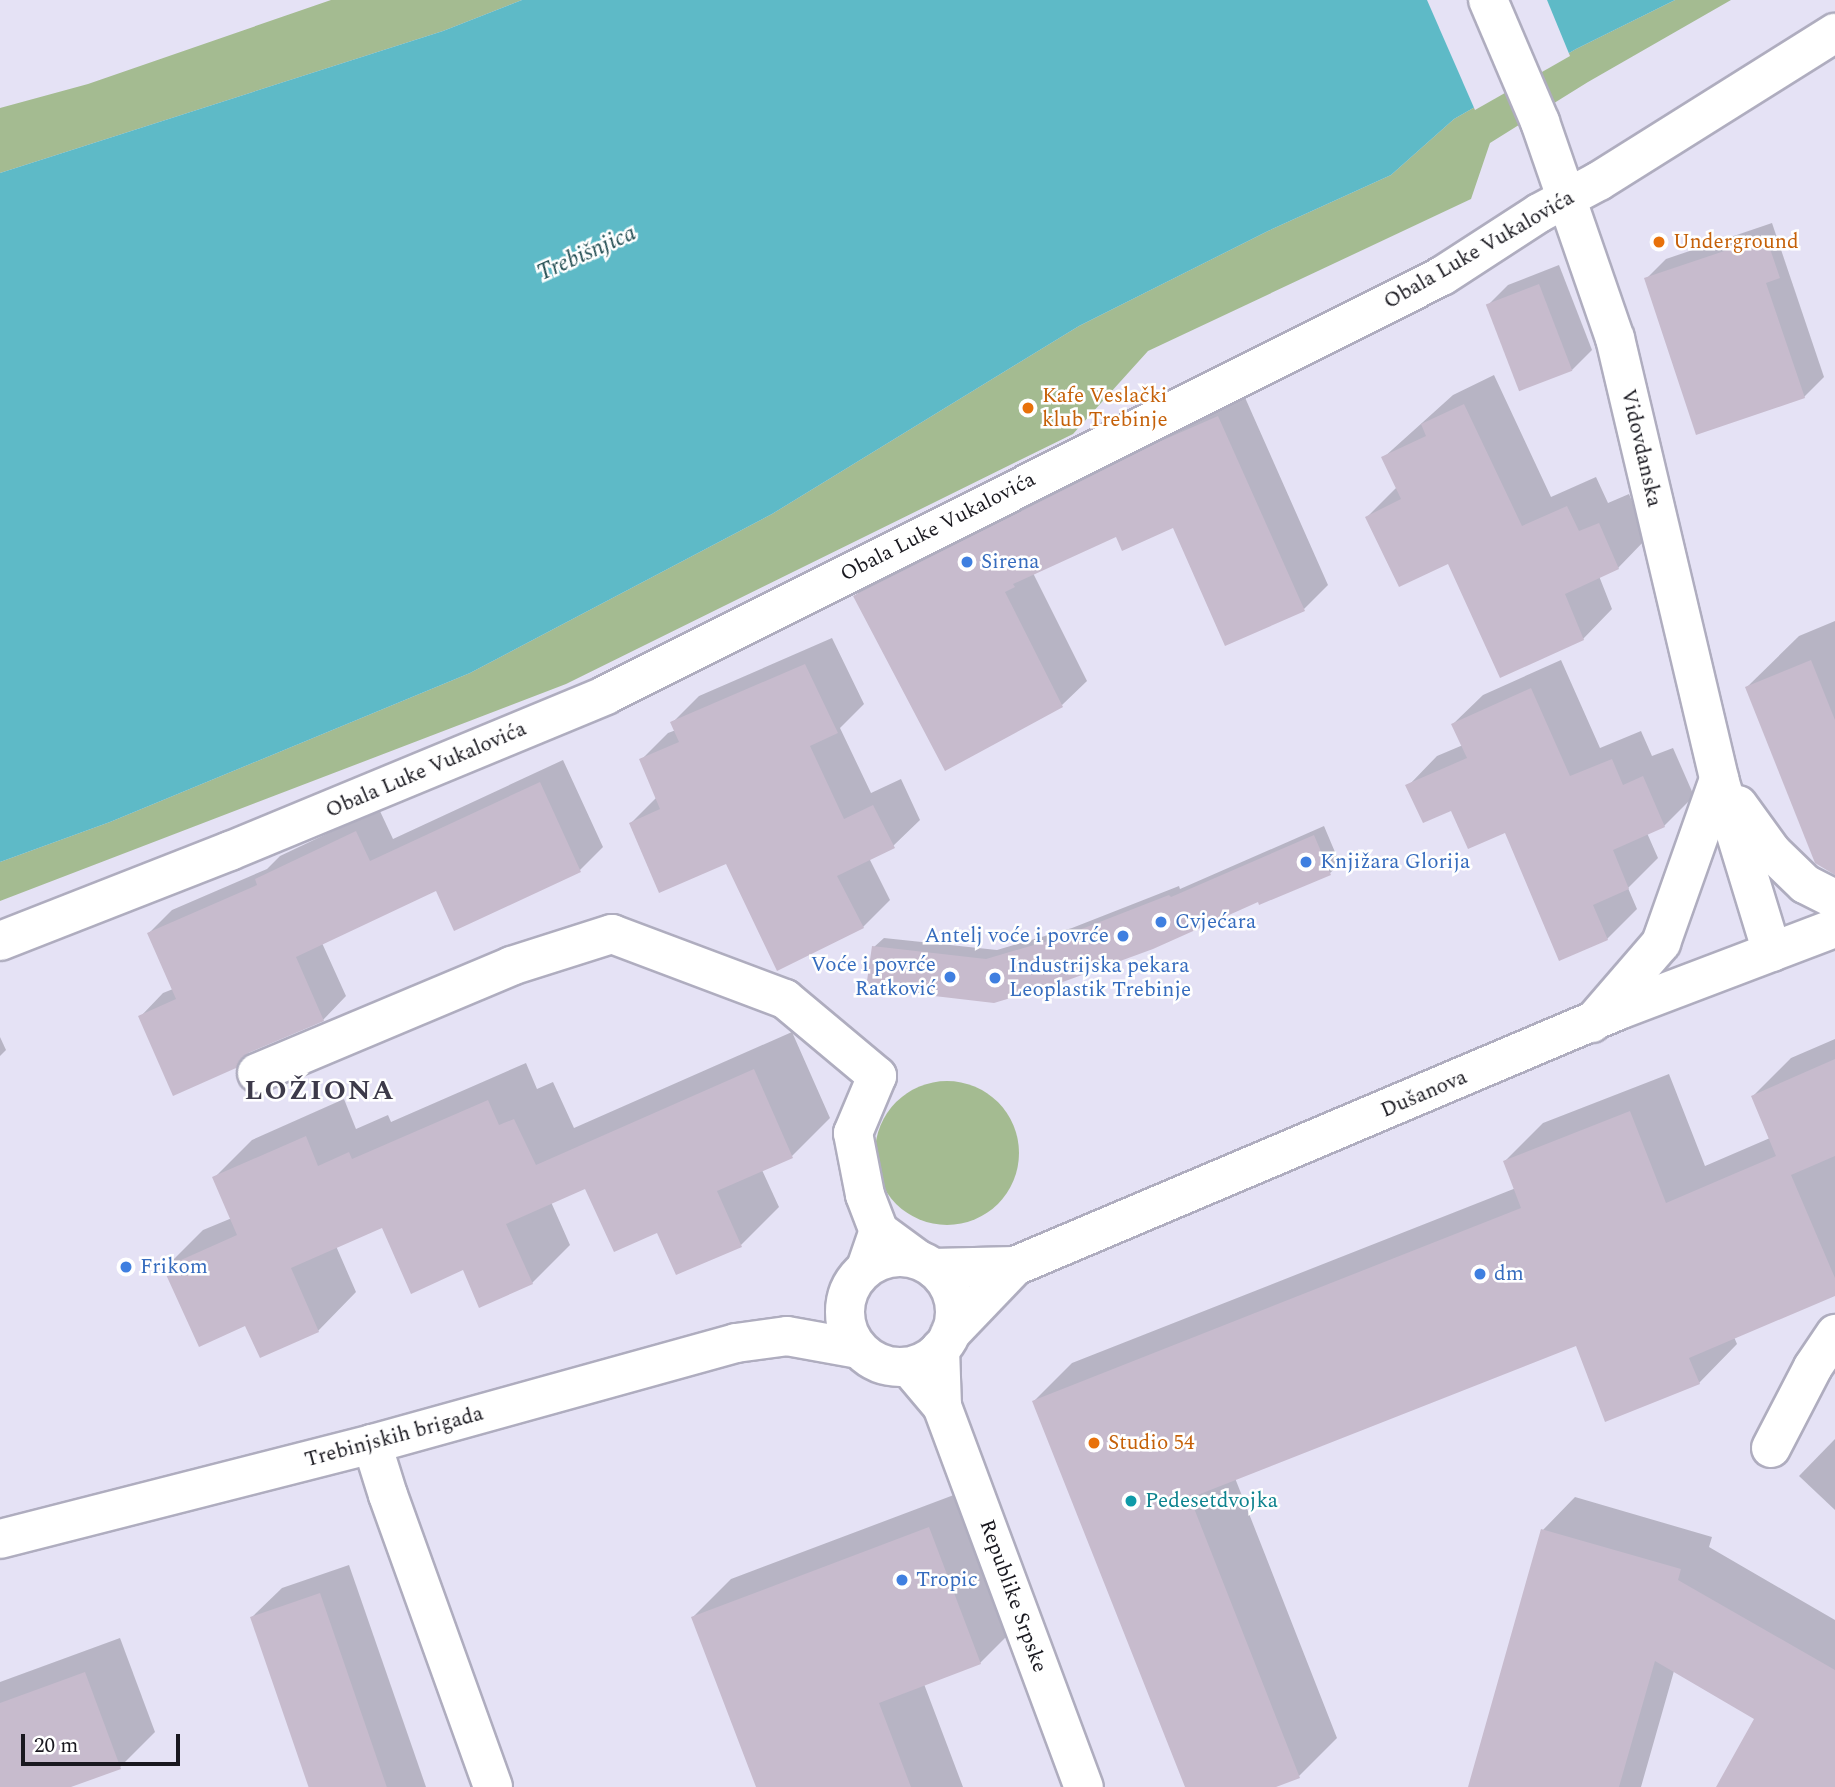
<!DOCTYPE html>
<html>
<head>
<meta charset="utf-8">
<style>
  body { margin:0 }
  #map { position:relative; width:1835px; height:1787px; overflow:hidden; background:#e5e2f5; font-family:Spectral,serif }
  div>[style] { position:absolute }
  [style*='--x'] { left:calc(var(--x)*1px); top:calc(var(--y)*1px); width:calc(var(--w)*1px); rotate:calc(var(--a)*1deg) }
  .green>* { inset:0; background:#a4bb91 }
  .round { border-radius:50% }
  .water>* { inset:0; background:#5ebac7 }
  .pier>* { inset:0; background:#e5e2f5 }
  .shadow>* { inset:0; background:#0003 }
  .building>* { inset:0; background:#c7bbcd; transform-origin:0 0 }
  .roads { filter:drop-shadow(2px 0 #afadbf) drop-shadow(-2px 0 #afadbf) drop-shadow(0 2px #afadbf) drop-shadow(0 -2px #afadbf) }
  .street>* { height:38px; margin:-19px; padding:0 19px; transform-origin:19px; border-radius:19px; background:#fff }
  .secondary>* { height:38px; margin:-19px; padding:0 19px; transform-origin:19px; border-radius:19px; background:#fff }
  .secondary>.ring { margin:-19px; padding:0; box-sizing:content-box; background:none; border:38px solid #fff; border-radius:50% }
  .dots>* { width:19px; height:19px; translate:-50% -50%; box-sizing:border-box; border:4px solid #fff; border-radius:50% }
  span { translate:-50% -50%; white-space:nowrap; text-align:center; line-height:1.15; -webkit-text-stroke:5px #fff; paint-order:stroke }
  .food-label { font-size:21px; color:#c56008 }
  .left { translate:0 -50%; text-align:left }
  .street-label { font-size:21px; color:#19181f }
  .shop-label { font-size:21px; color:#366cbe }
  .right { translate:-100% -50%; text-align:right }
  .culture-label { font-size:21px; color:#0d838f }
  .water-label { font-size:23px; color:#1f4a4f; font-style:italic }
  .district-label { font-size:28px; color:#3d3a4a; font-weight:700; letter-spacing:2px }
  .scale { position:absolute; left:21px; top:1734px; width:159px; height:32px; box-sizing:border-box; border:4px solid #19181f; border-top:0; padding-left:9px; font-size:21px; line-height:24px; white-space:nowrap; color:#19181f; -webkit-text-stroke:5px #fff; paint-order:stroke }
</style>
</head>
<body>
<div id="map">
  <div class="green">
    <div style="clip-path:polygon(331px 0,522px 0,443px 31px,0 173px,0 108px,88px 84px)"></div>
    <div style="clip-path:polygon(1675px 0,1731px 0,1588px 82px,1490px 143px,1471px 199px,1148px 351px,1073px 434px,566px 684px,0 901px,0 862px,110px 822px,470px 673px,772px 514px,1079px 326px,1268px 231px,1391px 175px,1454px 119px,1576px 49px)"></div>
    <div class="round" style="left:875px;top:1081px;width:144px;height:144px"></div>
  </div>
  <div class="water">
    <div style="clip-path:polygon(522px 0,1675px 0,1576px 49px,1454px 119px,1391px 175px,1268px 231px,1079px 326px,772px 514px,470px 673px,110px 822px,0 862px,0 173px,443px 31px)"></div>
  </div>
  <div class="pier">
    <div style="clip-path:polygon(1427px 0,1547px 0,1570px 56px,1475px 110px)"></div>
  </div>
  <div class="shadow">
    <div style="clip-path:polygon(1772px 223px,1824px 377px,1804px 397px,1646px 279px,1666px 259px)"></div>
    <div style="clip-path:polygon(1559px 265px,1592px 350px,1572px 370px,1488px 305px,1508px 285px)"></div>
    <div style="clip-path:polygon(1494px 375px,1551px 497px,1596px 477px,1608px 503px,1629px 494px,1647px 538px,1618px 568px,1599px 576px,1612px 609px,1583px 639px,1367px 517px,1397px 487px,1383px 458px,1453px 395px)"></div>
    <div style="clip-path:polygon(1243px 393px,1328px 585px,1304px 609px,1174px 526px,1116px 534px,1033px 573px,1087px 681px,1062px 705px,855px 596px,879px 572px)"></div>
    <div style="clip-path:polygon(1835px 621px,1835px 870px,1747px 687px,1799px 636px)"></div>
    <div style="clip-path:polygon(832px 638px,864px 704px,840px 728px,871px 793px,901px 779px,920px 820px,893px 846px,869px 858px,890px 900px,863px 927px,726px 862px,631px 823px,657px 797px,641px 760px,668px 733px,676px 730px,672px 723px,699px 696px)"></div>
    <div style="clip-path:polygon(1561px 660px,1600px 748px,1641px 731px,1652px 756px,1673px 748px,1694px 796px,1664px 826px,1647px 833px,1658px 858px,1628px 888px,1637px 909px,1607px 939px,1505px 830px,1408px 786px,1437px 756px,1463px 745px,1453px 724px,1483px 695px)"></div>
    <div style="clip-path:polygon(563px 760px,603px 847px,580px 870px,455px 928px,437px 888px,322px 943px,346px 996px,323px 1020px,252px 1049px,235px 1066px,140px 1017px,163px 993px,173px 989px,149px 933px,172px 910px,267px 869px,280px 856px,379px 809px,393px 839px)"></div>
    <div style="clip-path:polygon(1324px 826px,1340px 864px,1330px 873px,1260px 903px,1259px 900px,994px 1001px,874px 947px,884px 938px,997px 950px,1072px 928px,1179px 886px,1180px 889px)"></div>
    <div style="clip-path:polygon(792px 1032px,830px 1118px,792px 1156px,762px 1170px,779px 1207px,741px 1245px,658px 1230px,586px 1187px,551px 1202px,570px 1245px,532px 1283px,464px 1268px,383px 1226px,336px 1246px,356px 1292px,318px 1331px,260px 1356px,246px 1324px,165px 1268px,203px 1230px,232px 1218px,214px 1178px,252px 1140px,344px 1099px,356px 1129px,388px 1115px,391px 1122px,526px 1063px,537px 1089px,553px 1082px,574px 1128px)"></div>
    <div style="clip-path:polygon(0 1037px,6px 1050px,0 1056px)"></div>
    <div style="clip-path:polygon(1835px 1039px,1835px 1294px,1734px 1337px,1737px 1344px,1699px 1383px,1577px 1344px,1235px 1478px,1337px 1738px,1299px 1776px,1271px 1787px,1187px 1787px,1034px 1401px,1072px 1363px,1516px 1188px,1505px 1161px,1543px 1123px,1669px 1074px,1705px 1166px,1770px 1138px,1753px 1096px,1791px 1058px)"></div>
    <div style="clip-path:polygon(1835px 1439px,1835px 1510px,1799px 1476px)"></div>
    <div style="clip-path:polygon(967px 1490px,1018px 1625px,980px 1663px,924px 1684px,963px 1787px,757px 1787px,693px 1617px,731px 1579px)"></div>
    <div style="clip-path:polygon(1575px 1497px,1712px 1537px,1709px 1547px,1835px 1620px,1835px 1787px,1718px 1787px,1757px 1718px,1674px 1671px,1641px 1787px,1470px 1787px,1543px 1530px)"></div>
    <div style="clip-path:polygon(349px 1565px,426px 1787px,311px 1787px,252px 1617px,282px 1588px)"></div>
    <div style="clip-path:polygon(120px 1638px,155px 1732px,120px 1767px,65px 1787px,0 1787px,0 1682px)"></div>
  </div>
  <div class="building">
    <div style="clip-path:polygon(1766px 237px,1780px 278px,1766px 283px,1805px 398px,1696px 435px,1644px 278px)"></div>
    <div style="left:1539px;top:284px;width:93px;height:57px;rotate:69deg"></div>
    <div style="clip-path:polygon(1464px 404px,1522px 526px,1567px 506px,1579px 531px,1599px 523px,1619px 569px,1565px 594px,1584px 640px,1500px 678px,1448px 564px,1399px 587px,1365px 517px,1401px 499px,1381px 457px,1426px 436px,1421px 424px)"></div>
    <div style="clip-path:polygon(1218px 416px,1305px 611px,1225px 646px,1173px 528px,1122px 551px,1116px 537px,1013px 584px,1015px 587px,1005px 592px,1063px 707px,945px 771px,853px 596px,1161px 441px)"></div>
    <div style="clip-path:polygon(1811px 660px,1835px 720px,1835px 875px,1815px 863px,1745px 687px)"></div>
    <div style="clip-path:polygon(805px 664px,838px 733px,810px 746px,844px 819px,873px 805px,895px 848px,837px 876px,864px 928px,777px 971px,726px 864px,659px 893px,629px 823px,660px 809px,639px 759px,679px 742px,670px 722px)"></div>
    <div style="clip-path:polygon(1531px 688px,1570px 776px,1612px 759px,1623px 785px,1643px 776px,1665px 827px,1613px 850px,1629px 889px,1593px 905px,1608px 940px,1559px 961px,1505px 833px,1468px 849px,1451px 811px,1423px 823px,1405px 785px,1467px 758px,1451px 724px)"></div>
    <div style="clip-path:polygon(540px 782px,581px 872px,454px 931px,436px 891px,296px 957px,324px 1021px,248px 1053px,236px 1068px,173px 1096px,138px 1016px,176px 999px,147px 933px,257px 885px,255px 879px,356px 831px,370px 861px)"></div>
    <div style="clip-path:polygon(1314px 835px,1331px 875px,1259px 905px,1258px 902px,1153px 949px,1060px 983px,994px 1003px,866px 988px,872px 946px,986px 959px,1061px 937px,1169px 895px,1171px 897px)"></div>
    <div style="clip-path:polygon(1835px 1059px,1835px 1156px,1791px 1175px,1835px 1278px,1835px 1296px,1689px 1358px,1700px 1384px,1605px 1422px,1576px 1346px,1190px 1498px,1300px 1778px,1276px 1787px,1185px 1787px,1032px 1401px,1521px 1208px,1503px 1161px,1630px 1111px,1666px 1203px,1736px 1173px,1776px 1156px,1751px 1096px)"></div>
    <div style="clip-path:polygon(754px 1069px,793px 1158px,717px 1191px,742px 1247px,676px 1275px,657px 1233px,614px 1252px,585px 1189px,506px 1224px,533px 1284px,479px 1308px,463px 1270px,411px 1294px,382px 1228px,291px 1268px,319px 1332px,260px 1358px,245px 1326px,199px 1347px,163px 1268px,237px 1235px,212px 1177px,306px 1136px,318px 1166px,349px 1152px,352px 1159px,488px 1100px,499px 1125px,514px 1119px,536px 1165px)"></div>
    <div style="clip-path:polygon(929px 1527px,981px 1664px,879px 1703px,911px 1787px,756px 1787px,691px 1617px)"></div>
    <div style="clip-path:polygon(1541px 1529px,1681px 1569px,1678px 1580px,1835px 1670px,1835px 1787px,1716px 1787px,1754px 1719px,1655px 1661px,1619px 1787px,1468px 1787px)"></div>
    <div style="left:320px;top:1593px;width:205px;height:74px;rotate:71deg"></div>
    <div style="clip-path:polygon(85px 1672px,121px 1769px,71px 1787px,0 1787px,0 1703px)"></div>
  </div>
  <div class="roads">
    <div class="street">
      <div style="--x:1488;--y:0;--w:133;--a:66.9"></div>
      <div style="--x:1540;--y:122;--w:229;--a:70.9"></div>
      <div style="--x:1615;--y:338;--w:453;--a:76.7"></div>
      <div style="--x:1719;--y:779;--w:181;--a:73"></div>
      <div style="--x:1738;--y:805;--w:58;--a:54.1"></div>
      <div style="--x:1772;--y:852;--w:46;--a:44.1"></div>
      <div style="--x:1805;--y:884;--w:34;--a:27"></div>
      <div style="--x:0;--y:941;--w:247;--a:-21.4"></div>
      <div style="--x:230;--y:851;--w:407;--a:-22.5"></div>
      <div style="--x:606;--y:695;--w:935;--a:-26.62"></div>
      <div style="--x:1442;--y:276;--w:116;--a:-33"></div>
      <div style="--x:1539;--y:213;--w:68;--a:-28.1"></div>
      <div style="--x:1599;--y:181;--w:279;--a:-32.1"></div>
      <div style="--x:1592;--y:1023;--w:106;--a:-49.2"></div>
      <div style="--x:1661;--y:943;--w:174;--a:-70.5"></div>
      <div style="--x:257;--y:1073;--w:276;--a:-22.8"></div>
      <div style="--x:511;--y:966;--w:106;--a:-17.6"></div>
      <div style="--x:612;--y:934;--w:185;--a:20.6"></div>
      <div style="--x:785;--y:999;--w:120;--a:39.9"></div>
      <div style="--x:877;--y:1076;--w:62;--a:112.8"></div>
      <div style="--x:853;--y:1133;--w:63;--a:79"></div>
      <div style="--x:865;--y:1195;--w:39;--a:69"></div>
      <div style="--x:879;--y:1231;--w:47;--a:36.4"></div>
      <div style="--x:866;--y:1268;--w:39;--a:-71"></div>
      <div style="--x:940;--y:1349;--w:57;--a:88"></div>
      <div style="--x:942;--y:1406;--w:407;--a:69.6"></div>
      <div style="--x:909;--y:1367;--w:51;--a:49.8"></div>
      <div style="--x:372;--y:1444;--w:53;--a:72.6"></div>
      <div style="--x:388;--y:1495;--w:310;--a:70.2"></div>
      <div style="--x:1771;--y:1448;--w:91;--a:-62.6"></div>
      <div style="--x:1813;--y:1367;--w:40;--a:-56"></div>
    </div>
    <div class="secondary">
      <div class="ring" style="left:845px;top:1257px;width:72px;height:72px"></div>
      <div style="--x:933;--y:1268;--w:82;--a:-1.4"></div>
      <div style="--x:1015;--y:1266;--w:656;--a:-22.97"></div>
      <div style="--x:1619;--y:1010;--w:231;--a:-20.8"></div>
      <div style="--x:950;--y:1334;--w:94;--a:-46.3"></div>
      <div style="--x:0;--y:1539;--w:384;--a:-14.3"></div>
      <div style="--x:372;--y:1444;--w:378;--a:-15.5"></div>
      <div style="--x:736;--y:1343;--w:51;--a:-7.8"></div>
      <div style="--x:787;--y:1336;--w:73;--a:10.2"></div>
    </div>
  </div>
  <div class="dots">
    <div style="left:1659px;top:242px;background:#e8710a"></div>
    <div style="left:1028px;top:408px;background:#e8710a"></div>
    <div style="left:967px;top:562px;background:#3f7fe0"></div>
    <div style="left:1306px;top:862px;background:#3f7fe0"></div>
    <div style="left:1161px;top:922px;background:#3f7fe0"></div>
    <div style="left:1123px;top:936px;background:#3f7fe0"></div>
    <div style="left:950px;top:977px;background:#3f7fe0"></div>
    <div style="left:995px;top:978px;background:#3f7fe0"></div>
    <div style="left:126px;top:1267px;background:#3f7fe0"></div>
    <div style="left:1480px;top:1274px;background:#3f7fe0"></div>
    <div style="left:1094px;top:1443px;background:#e8710a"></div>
    <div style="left:1131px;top:1501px;background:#0f9aa8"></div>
    <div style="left:902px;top:1580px;background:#3f7fe0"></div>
  </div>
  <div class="food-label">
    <span class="left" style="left:1673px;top:242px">Underground</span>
    <span class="left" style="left:1042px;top:408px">Kafe Veslački<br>klub Trebinje</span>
    <span class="left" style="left:1108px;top:1443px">Studio 54</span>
  </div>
  <div class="street-label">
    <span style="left:1479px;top:250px;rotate:-30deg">Obala Luke Vukalovića</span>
    <span style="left:1641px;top:448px;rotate:77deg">Vidovdanska</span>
    <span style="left:938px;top:527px;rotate:-27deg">Obala Luke Vukalovića</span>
    <span style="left:426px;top:770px;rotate:-23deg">Obala Luke Vukalovića</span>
    <span style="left:1424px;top:1094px;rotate:-23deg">Dušanova</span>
    <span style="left:394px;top:1437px;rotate:-15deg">Trebinjskih brigada</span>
    <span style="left:1013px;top:1596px;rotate:70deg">Republike Srpske</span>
  </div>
  <div class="shop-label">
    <span class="left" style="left:981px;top:562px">Sirena</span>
    <span class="left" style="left:1320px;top:862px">Knjižara Glorija</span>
    <span class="left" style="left:1175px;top:922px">Cvjećara</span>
    <span class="right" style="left:1109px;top:936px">Antelj voće i povrće</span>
    <span class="right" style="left:936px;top:977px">Voće i povrće<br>Ratković</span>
    <span class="left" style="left:1009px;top:978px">Industrijska pekara<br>Leoplastik Trebinje</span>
    <span class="left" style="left:140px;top:1267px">Frikom</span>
    <span class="left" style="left:1494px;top:1274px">dm</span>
    <span class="left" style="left:916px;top:1580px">Tropic</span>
  </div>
  <div class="culture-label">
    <span class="left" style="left:1145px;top:1501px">Pedesetdvojka</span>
  </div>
  <div class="water-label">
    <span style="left:587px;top:254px;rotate:-24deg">Trebišnjica</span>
  </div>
  <div class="district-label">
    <span style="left:320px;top:1091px">LOŽIONA</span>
  </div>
  <div class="scale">20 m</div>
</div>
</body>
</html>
